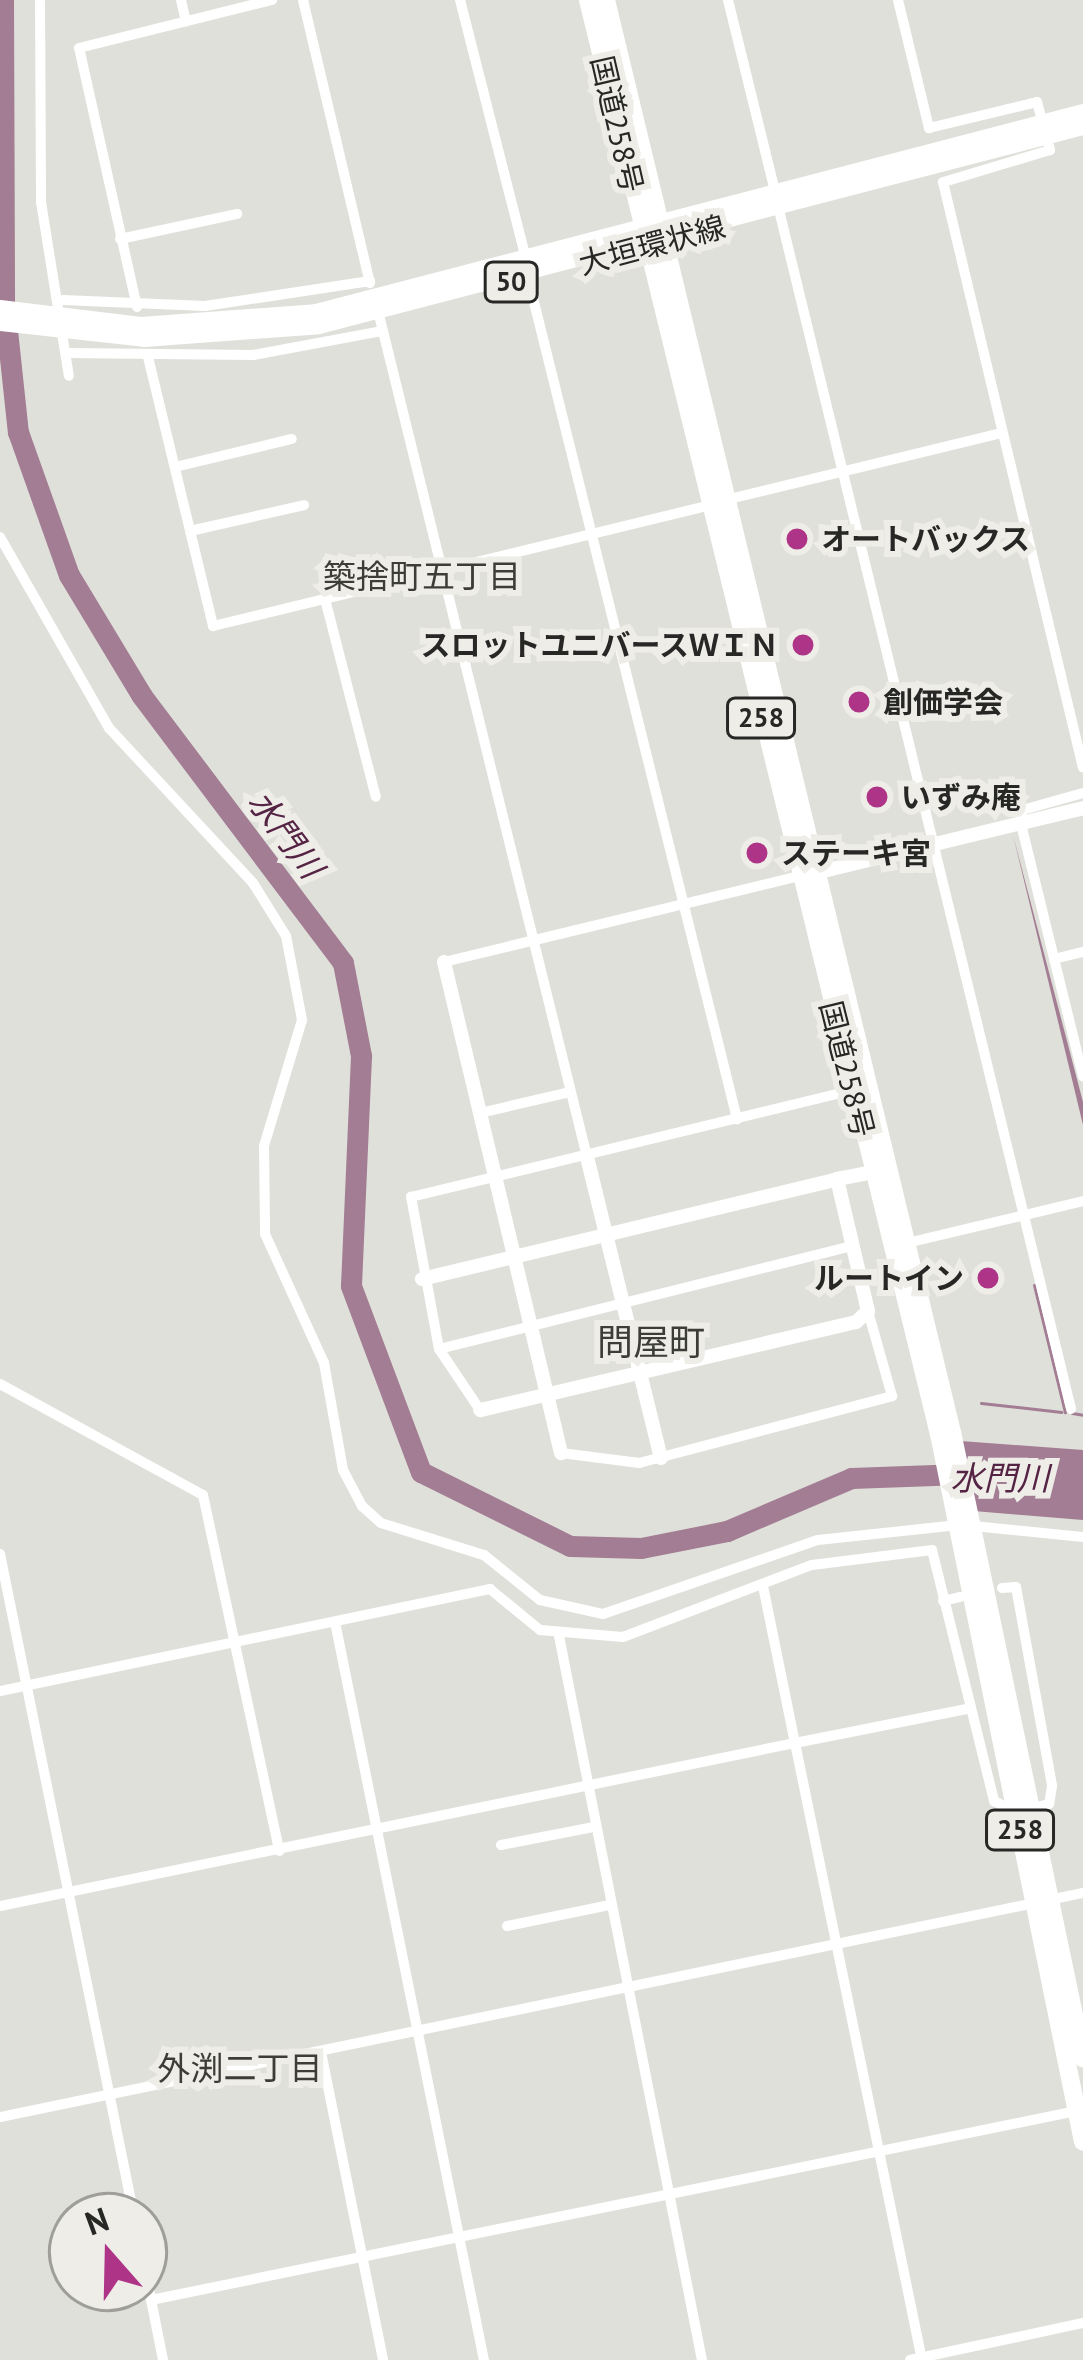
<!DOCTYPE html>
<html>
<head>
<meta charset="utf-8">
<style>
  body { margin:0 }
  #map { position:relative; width:1083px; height:2360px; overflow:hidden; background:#e0e0db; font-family:"PT Sans","Noto Sans JP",sans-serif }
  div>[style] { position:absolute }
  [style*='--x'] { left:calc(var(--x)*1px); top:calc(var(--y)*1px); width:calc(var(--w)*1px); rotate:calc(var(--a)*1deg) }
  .water>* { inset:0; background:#a27d93 }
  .stream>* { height:3px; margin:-1.5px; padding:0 1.5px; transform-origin:1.5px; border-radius:1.5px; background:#a27d93 }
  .river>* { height:21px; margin:-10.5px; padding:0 10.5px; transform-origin:10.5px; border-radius:10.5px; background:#a27d93 }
  .minor>* { height:10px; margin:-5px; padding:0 5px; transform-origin:5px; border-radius:5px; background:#fff }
  .tertiary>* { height:14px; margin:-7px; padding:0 7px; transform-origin:7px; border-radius:7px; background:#fff }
  .primary>* { height:16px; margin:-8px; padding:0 8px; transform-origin:8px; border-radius:8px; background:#fff }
  .trunk>* { height:18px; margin:-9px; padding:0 9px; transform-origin:9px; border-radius:9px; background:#fff }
  .dots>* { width:33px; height:33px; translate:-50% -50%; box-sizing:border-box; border:6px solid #eeede8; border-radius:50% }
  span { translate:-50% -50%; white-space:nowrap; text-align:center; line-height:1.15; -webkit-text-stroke:12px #eeede8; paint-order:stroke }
  .shield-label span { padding:3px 9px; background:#eeede8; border:3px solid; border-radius:9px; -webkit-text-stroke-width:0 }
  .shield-label { font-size:27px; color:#272725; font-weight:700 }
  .street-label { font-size:30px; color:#272725 }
  .poi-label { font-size:30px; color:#272725; font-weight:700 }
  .left { translate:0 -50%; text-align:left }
  .right { translate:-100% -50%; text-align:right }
  .neighbourhood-label { font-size:33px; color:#3c3c38 }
  .water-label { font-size:33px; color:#552444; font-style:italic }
  .quarter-label { font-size:36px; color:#3c3c38 }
  .north { position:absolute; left:48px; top:2192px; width:120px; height:120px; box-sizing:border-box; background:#eeede8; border:3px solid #9e9e9a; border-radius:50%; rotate:340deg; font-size:33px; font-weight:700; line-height:48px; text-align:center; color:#272725 }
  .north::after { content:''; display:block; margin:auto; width:42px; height:54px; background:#ae3488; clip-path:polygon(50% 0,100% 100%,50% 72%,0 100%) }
</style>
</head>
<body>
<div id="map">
  <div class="water">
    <div style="clip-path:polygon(1013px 835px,1083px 1102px,1083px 1125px)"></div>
    <div style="clip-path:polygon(947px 1440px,1083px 1450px,1083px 1520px,962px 1510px)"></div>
  </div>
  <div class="stream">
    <div style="--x:1034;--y:1285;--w:131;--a:76.3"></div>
    <div style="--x:981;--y:1403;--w:81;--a:6.3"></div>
    <div style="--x:1072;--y:1413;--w:11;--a:10"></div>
  </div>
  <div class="river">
    <div style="--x:3;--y:0;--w:302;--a:89.8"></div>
    <div style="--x:4;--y:302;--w:131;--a:83.9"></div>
    <div style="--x:18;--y:432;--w:152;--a:70.4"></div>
    <div style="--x:69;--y:575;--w:141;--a:58.9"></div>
    <div style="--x:142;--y:696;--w:334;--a:53"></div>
    <div style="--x:343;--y:963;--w:95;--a:79"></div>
    <div style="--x:361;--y:1056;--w:230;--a:92.5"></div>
    <div style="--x:351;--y:1286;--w:199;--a:69.4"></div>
    <div style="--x:421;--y:1472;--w:166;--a:26.4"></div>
    <div style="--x:570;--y:1546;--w:71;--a:1.6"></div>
    <div style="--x:641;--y:1548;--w:88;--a:-11.2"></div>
    <div style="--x:727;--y:1531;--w:135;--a:-23.1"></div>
    <div style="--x:851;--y:1478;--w:111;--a:-2.1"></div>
  </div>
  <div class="minor">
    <div style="--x:40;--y:0;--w:202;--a:89.7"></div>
    <div style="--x:41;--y:202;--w:176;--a:80.9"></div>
    <div style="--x:181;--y:0;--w:22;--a:77"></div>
    <div style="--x:303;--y:0;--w:291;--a:76.7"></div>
    <div style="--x:460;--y:0;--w:266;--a:75.7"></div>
    <div style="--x:728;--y:0;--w:197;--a:76.2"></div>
    <div style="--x:898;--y:0;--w:132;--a:76.4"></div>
    <div style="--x:929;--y:128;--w:111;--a:-13.5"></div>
    <div style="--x:1037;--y:102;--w:50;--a:74.8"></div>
    <div style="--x:1050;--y:150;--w:112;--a:163.3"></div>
    <div style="--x:943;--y:182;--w:602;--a:76.56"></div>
    <div style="--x:779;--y:210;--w:1234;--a:76.31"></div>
    <div style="--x:120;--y:239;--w:120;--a:-12.1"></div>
    <div style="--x:528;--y:278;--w:867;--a:76.04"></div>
    <div style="--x:63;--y:300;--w:142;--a:2.4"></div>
    <div style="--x:205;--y:306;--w:167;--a:-8.6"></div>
    <div style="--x:137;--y:307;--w:265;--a:-102.6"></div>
    <div style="--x:79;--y:48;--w:199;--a:-14"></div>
    <div style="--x:378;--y:311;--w:871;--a:76.12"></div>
    <div style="--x:67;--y:353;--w:186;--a:0.6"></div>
    <div style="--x:253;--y:355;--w:132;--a:-10.5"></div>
    <div style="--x:148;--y:357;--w:277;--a:76.4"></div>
    <div style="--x:213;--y:626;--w:512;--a:-13.66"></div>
    <div style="--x:175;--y:467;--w:120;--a:-13.5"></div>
    <div style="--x:725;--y:500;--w:285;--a:-13.6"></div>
    <div style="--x:190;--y:531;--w:117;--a:-12.8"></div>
    <div style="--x:0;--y:537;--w:220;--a:60.3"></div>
    <div style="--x:109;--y:728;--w:212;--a:47.1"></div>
    <div style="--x:253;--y:883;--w:62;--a:58.1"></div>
    <div style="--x:286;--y:936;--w:86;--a:79.2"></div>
    <div style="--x:302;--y:1020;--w:132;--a:106.8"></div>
    <div style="--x:264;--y:1146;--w:88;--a:89.3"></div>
    <div style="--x:265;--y:1234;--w:142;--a:65.4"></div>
    <div style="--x:324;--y:1363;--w:109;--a:79.9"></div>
    <div style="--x:343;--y:1470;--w:41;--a:62.2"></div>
    <div style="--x:362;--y:1506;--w:25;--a:42"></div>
    <div style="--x:381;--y:1523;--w:108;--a:17.3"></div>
    <div style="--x:484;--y:1555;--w:72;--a:38.8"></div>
    <div style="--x:540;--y:1600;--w:65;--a:12.5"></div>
    <div style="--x:603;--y:1614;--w:227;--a:-19"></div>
    <div style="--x:818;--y:1540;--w:141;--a:-6.1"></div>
    <div style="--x:325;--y:599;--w:204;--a:75.6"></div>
    <div style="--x:1083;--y:793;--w:63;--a:164.4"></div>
    <div style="--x:1022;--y:810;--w:14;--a:94"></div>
    <div style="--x:1021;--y:824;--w:260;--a:76.2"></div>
    <div style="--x:1054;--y:959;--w:30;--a:-14"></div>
    <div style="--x:444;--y:962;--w:366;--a:-13.6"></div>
    <div style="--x:480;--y:1113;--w:92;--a:-13.1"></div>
    <div style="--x:907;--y:1243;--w:181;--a:-13.4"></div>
    <div style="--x:439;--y:1349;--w:426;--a:-14"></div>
    <div style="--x:0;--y:1384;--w:231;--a:28.7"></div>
    <div style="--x:203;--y:1495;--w:364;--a:77.9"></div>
    <div style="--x:480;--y:1410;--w:73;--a:-123.9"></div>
    <div style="--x:439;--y:1349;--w:155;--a:-100.4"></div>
    <div style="--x:411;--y:1197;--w:455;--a:-13.6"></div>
    <div style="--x:561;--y:1453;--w:79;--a:7.3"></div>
    <div style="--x:639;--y:1463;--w:262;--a:-14.8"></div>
    <div style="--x:892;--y:1396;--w:88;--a:-105.8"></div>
    <div style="--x:973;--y:1526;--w:111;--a:5.7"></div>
    <div style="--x:0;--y:1554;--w:675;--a:78.56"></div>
    <div style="--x:763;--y:1586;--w:160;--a:78.5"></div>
    <div style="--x:795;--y:1743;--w:175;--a:-11.2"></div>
    <div style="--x:1002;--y:1588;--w:14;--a:-4"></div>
    <div style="--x:1016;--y:1587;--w:202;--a:79.7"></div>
    <div style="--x:1052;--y:1786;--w:18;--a:99"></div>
    <div style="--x:1049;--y:1804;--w:16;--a:165"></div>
    <div style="--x:943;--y:1601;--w:18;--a:-13"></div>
    <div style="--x:335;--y:1622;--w:753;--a:78.59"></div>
    <div style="--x:559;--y:1636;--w:738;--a:78.83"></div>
    <div style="--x:0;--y:1691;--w:501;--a:-11.76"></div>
    <div style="--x:490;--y:1589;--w:65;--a:39.4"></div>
    <div style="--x:540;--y:1630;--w:83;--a:4.8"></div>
    <div style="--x:623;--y:1637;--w:202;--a:-20.9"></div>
    <div style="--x:812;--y:1565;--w:121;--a:-7.1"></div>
    <div style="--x:932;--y:1550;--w:259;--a:76.1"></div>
    <div style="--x:994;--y:1801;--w:25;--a:27"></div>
    <div style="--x:501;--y:1845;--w:95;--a:-11"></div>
    <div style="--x:0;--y:1906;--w:812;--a:-11.59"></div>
    <div style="--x:795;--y:1743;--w:630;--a:78.37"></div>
    <div style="--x:507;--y:1926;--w:104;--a:-11.6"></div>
    <div style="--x:321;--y:2052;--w:314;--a:78.6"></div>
    <div style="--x:0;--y:2117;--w:1106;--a:-11.69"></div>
    <div style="--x:144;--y:2264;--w:98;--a:78.8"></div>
    <div style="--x:151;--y:2300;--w:945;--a:-11.54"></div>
    <div style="--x:910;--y:2360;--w:177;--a:-12.1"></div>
  </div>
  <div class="tertiary">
    <div style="--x:811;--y:874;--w:280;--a:-13.6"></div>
    <div style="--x:444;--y:962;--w:505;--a:76.6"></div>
    <div style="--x:587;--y:1157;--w:310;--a:76.2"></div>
    <div style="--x:837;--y:1179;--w:43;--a:-10.8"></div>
    <div style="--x:422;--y:1279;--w:427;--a:-13.5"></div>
    <div style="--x:837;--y:1179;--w:136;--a:76.8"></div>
    <div style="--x:868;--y:1311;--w:16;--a:137"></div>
    <div style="--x:856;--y:1322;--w:386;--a:166.8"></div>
  </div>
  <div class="primary">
    <div style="--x:0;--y:308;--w:142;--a:6.9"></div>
    <div style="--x:141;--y:325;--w:175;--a:-4.2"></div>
    <div style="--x:316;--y:312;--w:793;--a:-14.61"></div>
    <div style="--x:0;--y:323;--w:145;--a:6.3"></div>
    <div style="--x:144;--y:339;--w:175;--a:-4.2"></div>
    <div style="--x:319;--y:326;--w:789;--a:-14.6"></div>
  </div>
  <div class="trunk">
    <div style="--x:588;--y:0;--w:1476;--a:76.25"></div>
    <div style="--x:939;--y:1434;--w:722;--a:78.5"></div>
    <div style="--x:606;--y:0;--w:1473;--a:76.42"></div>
    <div style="--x:952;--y:1432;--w:640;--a:78.18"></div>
  </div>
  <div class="dots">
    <div style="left:797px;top:539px;background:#ae3488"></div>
    <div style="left:803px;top:645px;background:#ae3488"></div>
    <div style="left:859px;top:702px;background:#ae3488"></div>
    <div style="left:877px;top:797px;background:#ae3488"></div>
    <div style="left:757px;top:853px;background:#ae3488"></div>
    <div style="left:988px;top:1278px;background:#ae3488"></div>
  </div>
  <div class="shield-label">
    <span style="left:511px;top:282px">50</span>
    <span style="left:761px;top:718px">258</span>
    <span style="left:1020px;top:1830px">258</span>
  </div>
  <div class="street-label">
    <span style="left:617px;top:124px;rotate:77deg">国道258号</span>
    <span style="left:652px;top:245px;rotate:-15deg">大垣環状線</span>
    <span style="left:847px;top:1069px;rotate:76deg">国道258号</span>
  </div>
  <div class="poi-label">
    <span class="left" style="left:821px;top:539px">オートバックス</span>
    <span class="right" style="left:779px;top:645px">スロットユニバースＷＩＮ</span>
    <span class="left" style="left:883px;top:702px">創価学会</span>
    <span class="left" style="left:901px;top:797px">いずみ庵</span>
    <span class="left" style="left:781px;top:853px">ステーキ宮</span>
    <span class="right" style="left:964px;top:1278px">ルートイン</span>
  </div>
  <div class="neighbourhood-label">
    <span style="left:422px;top:576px">築捨町五丁目</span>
    <span style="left:240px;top:2068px">外渕二丁目</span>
  </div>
  <div class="water-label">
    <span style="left:286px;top:834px;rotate:53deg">水門川</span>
    <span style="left:1000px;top:1478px">水門川</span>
  </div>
  <div class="quarter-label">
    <span style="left:651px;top:1342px">問屋町</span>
  </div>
  <div class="north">N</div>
</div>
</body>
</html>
